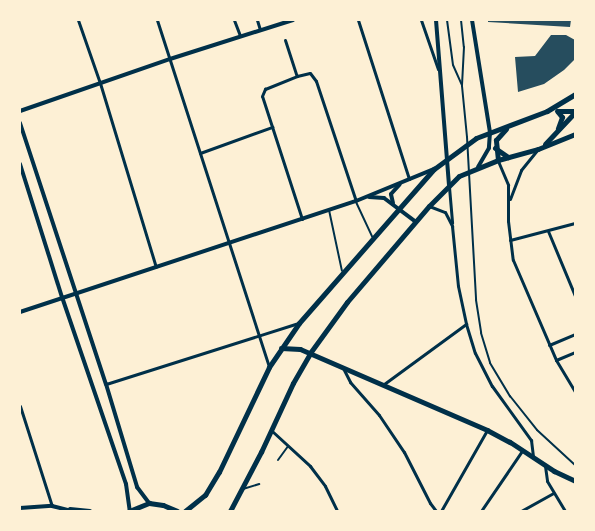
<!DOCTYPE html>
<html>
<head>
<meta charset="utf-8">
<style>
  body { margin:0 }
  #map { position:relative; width:595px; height:531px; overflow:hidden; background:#fdf0d5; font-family:"IBM Plex Sans",sans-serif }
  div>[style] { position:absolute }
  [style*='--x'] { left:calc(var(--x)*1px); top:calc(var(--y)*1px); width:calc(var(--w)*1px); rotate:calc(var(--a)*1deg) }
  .building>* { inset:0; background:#264d5e }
  .service>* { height:2px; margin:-1px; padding:0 1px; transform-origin:1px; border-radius:1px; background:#003049 }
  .minor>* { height:3px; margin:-1.5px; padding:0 1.5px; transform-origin:1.5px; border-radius:1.5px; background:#003049 }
  .tertiary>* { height:4px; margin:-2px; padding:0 2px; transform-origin:2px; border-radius:2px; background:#003049 }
  .primary>* { height:5px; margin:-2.5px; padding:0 2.5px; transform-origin:2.5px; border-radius:2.5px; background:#003049 }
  span { translate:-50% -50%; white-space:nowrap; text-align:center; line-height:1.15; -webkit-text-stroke:4px #fdf0d5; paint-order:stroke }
  .frame { position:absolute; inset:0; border:21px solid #fdf0d5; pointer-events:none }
</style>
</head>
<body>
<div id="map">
  <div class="building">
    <div style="clip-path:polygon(488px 20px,571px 20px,570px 27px,488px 22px)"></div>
    <div style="clip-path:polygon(551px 35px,566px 35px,575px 40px,575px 59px,564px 70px,544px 84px,518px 92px,515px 57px,535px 56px)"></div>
  </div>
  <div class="service">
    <div style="--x:447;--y:20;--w:45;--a:82.4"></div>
    <div style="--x:453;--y:65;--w:22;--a:66"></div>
    <div style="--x:461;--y:20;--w:27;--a:84"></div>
    <div style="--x:464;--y:47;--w:39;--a:93"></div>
    <div style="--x:462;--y:86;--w:51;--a:84.4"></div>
    <div style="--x:467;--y:137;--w:163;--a:86.8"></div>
    <div style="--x:476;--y:300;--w:33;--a:81"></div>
    <div style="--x:481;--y:333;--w:31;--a:73"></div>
    <div style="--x:490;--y:363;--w:39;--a:59"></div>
    <div style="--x:510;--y:396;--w:43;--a:51.5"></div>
    <div style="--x:537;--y:430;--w:52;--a:42.6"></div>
    <div style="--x:356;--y:202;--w:38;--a:65"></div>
    <div style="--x:329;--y:210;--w:62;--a:78"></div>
    <div style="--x:278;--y:460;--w:17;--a:-54"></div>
    <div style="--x:243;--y:489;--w:17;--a:-17"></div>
  </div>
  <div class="minor">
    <div style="--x:78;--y:20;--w:67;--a:70.8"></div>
    <div style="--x:100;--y:83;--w:192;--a:73.1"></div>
    <div style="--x:157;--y:20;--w:364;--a:72.1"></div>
    <div style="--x:234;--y:20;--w:17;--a:69"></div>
    <div style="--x:257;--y:20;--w:10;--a:73"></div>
    <div style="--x:358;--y:20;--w:167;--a:72.2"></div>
    <div style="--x:421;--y:20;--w:52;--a:70.9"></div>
    <div style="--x:285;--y:40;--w:38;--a:72"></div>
    <div style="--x:200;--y:153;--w:77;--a:-19.9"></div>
    <div style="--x:498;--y:161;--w:26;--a:67"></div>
    <div style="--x:508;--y:185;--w:36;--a:90"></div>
    <div style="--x:508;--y:221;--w:39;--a:83"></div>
    <div style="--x:513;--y:260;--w:109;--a:66.7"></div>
    <div style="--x:556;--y:360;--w:37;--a:59"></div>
    <div style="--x:449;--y:187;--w:36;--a:85"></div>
    <div style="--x:510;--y:199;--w:31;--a:-69"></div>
    <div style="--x:521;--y:170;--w:26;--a:-51"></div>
    <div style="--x:429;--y:206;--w:17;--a:21"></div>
    <div style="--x:445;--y:212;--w:16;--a:63"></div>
    <div style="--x:452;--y:226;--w:60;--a:84.3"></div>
    <div style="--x:458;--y:286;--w:39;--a:78"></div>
    <div style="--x:466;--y:324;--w:30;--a:73"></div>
    <div style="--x:475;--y:353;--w:37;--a:63"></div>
    <div style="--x:492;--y:386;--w:67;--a:54.2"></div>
    <div style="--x:531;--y:440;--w:17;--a:83"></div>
    <div style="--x:302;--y:219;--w:129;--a:-108"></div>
    <div style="--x:262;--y:96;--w:8;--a:-67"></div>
    <div style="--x:265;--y:89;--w:35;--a:-22"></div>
    <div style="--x:297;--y:76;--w:13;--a:-13"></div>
    <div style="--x:310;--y:73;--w:10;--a:53"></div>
    <div style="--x:316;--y:81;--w:126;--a:71.6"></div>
    <div style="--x:548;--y:231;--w:70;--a:67.4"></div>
    <div style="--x:510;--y:240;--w:67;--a:-14.7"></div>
    <div style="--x:549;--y:345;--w:28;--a:-23"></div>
    <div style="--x:556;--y:360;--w:21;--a:-23"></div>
    <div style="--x:343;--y:368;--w:16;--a:63"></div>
    <div style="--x:350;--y:382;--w:44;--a:48.7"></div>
    <div style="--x:379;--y:415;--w:45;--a:56"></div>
    <div style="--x:404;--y:452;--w:57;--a:63"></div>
    <div style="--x:430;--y:503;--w:10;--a:53"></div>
    <div style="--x:106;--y:384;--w:201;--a:-17.6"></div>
    <div style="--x:384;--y:384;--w:102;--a:-36.2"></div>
    <div style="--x:20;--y:406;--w:105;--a:72.3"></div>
    <div style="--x:272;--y:431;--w:52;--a:42.6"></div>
    <div style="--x:310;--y:466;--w:25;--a:53"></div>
    <div style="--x:325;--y:486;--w:28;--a:64"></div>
    <div style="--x:545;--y:466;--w:15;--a:82"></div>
    <div style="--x:547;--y:481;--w:35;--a:59"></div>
    <div style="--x:441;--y:511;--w:93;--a:-60.4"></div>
    <div style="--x:481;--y:511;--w:73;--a:-55.7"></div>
    <div style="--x:521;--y:511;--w:37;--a:-29"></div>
  </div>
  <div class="tertiary">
    <div style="--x:436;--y:20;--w:165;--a:85.5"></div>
    <div style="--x:472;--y:20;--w:113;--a:80.9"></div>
    <div style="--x:490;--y:132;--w:16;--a:94"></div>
    <div style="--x:489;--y:148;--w:22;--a:120"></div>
    <div style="--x:20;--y:111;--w:159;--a:-19.1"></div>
    <div style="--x:170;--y:59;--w:129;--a:-17.6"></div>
    <div style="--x:20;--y:123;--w:275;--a:71.8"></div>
    <div style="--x:106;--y:384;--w:108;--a:73.2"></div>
    <div style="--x:137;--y:487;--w:20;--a:53"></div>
    <div style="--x:20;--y:164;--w:139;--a:72.5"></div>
    <div style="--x:62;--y:297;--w:198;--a:71.1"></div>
    <div style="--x:126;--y:484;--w:27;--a:82"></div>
    <div style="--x:369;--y:197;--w:15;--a:4"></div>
    <div style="--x:384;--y:198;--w:39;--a:37"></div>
    <div style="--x:393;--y:203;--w:9;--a:-103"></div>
    <div style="--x:391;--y:194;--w:13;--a:-48"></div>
    <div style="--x:20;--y:312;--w:354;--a:-18.3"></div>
    <div style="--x:356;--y:201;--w:84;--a:-22.3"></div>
    <div style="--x:20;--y:508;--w:32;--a:-4"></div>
    <div style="--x:52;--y:506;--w:21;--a:14"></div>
    <div style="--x:70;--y:509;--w:20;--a:6"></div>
  </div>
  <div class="primary">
    <div style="--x:557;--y:111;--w:8;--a:50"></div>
    <div style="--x:562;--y:117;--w:12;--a:110"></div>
    <div style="--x:558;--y:111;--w:17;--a:0"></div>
    <div style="--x:545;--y:144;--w:44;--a:-46.8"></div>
    <div style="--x:495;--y:148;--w:16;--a:35"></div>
    <div style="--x:498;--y:160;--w:20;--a:-96"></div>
    <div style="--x:496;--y:140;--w:15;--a:-48"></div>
    <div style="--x:281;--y:348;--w:19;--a:3"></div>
    <div style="--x:300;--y:349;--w:204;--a:23.4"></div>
    <div style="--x:487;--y:430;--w:26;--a:28"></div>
    <div style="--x:510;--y:442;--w:53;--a:33.4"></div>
    <div style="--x:554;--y:471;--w:23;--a:25"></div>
    <div style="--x:129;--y:511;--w:22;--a:-22"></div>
    <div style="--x:149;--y:503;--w:14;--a:8"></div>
    <div style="--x:163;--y:505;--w:15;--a:23"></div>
    <div style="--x:185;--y:511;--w:26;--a:-39"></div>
    <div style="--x:205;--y:495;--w:27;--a:-59"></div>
    <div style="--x:219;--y:472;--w:116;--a:-64.5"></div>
    <div style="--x:269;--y:367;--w:53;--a:-55.7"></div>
    <div style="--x:299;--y:323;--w:205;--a:-48.8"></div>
    <div style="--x:434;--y:169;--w:52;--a:-36.4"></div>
    <div style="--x:476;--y:138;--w:76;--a:-20.8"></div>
    <div style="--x:547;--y:111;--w:33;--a:-31"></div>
    <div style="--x:230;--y:511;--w:67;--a:-62.3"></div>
    <div style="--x:261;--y:452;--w:76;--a:-65.1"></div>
    <div style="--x:293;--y:383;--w:34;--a:-60"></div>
    <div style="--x:310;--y:353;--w:63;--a:-54"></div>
    <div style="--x:347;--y:302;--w:126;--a:-49.5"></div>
    <div style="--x:429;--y:206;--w:42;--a:-45"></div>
    <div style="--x:459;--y:176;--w:42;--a:-22.3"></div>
    <div style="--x:498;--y:160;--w:41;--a:-15.4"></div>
    <div style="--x:538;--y:149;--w:40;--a:-22"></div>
  </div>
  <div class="frame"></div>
</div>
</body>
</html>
